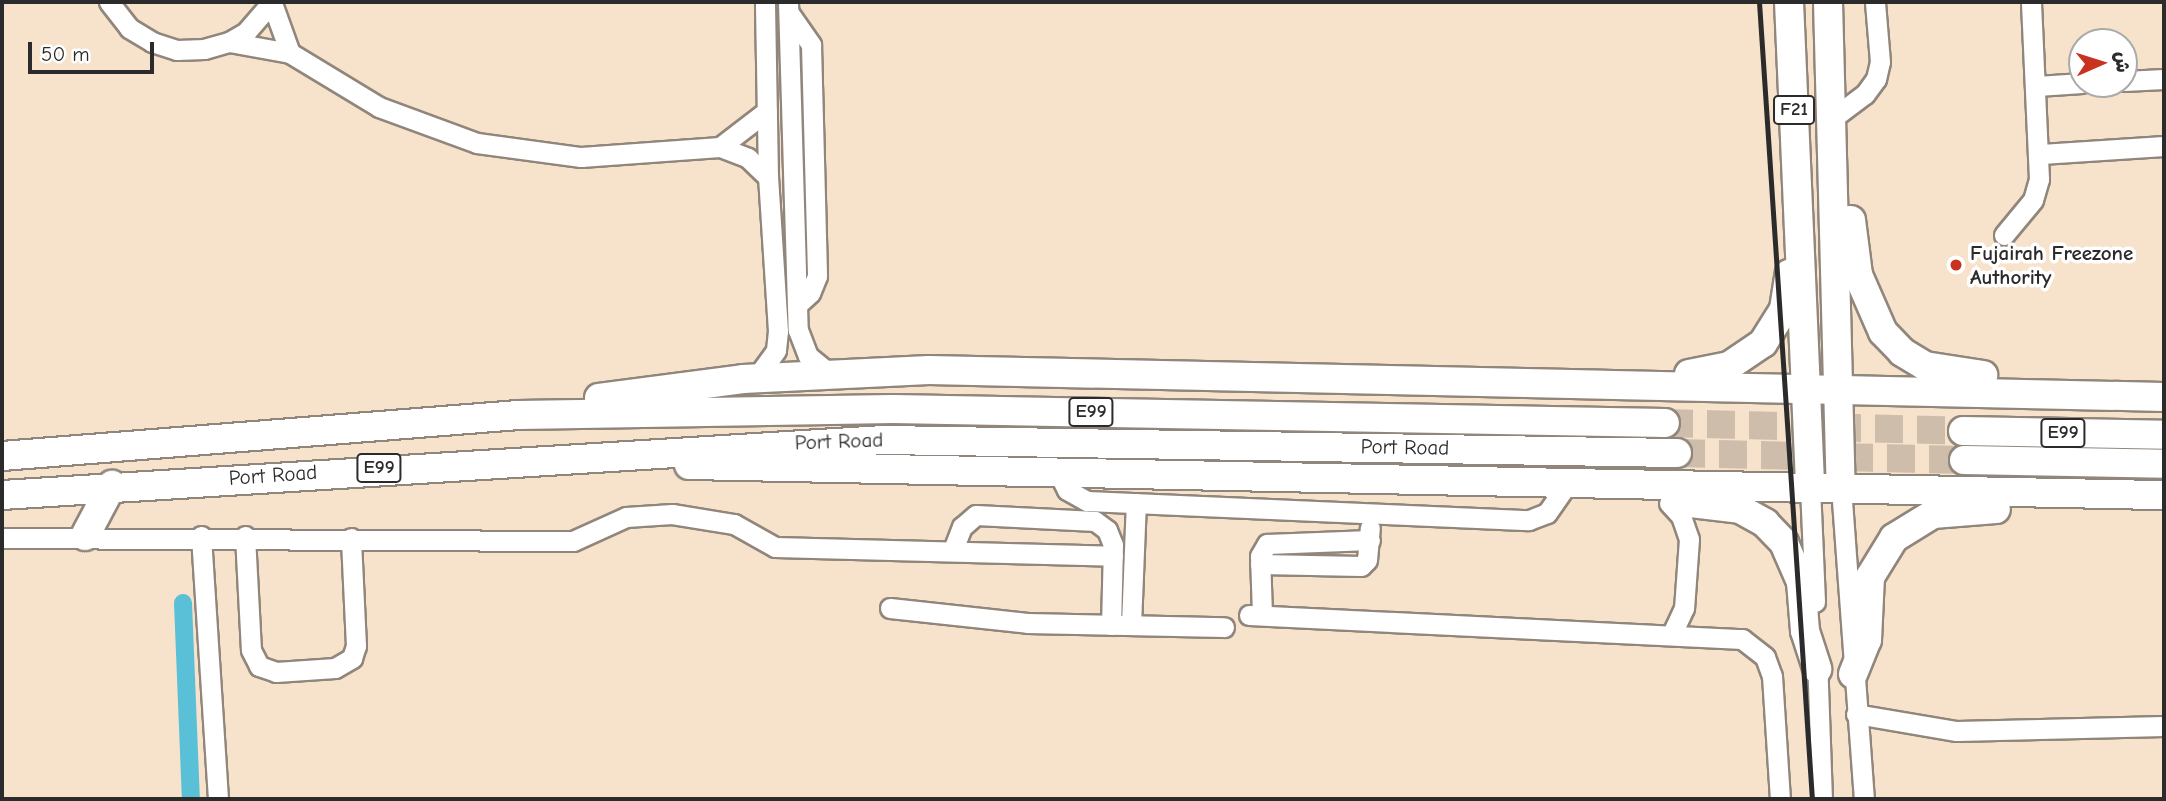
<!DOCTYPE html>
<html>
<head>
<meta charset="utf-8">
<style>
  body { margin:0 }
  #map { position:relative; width:2166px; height:801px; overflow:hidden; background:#f7e2cb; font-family:"Comic Neue","Playpen Sans Arabic",sans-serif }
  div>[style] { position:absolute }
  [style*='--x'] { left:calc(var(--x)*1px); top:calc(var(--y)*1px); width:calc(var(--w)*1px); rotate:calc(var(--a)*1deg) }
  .canal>* { height:18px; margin:-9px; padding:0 9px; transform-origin:9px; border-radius:9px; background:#59c0d7 }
  .highway-tunnel>* { height:28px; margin-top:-14px; transform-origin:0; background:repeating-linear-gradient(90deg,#cebdab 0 28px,transparent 0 42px) }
  .roads { filter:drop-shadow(2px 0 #91867b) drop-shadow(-2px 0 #91867b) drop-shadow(0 2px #91867b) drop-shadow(0 -2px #91867b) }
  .minor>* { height:19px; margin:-9.5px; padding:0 9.5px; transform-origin:9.5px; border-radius:9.5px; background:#fff }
  .highway>* { height:28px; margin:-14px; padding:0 14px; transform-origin:14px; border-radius:14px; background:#fff }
  .rail>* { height:5px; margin:-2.5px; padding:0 2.5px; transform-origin:2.5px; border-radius:2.5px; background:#2b2b2b }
  .dots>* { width:19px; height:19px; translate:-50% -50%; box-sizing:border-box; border:4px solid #fff; border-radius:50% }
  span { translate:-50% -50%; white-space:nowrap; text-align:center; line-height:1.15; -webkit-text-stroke:7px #fff; paint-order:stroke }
  .shield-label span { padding:2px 5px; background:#fff; border:2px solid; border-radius:5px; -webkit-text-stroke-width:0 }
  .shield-label { font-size:19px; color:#2b2b2b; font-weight:700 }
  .poi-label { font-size:21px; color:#2b2b2b; font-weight:700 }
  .left { translate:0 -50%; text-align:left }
  .street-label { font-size:21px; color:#2b2b2b }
  .frame { position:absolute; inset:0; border:4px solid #2b2b2b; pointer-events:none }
  .north { position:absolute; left:2068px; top:28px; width:70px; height:70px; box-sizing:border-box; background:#fff; border:2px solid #aaa; border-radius:50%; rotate:87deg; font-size:19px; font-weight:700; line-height:28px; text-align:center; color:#2b2b2b }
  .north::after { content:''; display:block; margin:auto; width:24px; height:32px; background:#c8321e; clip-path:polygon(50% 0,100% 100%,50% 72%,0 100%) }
  .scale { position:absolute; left:28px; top:42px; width:126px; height:32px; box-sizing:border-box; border:4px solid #2b2b2b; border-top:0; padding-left:9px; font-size:21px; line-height:24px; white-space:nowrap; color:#2b2b2b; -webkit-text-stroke:5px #fff; paint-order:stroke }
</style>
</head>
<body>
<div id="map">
  <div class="canal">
    <div style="--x:183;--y:603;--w:196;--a:87.7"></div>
  </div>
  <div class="highway-tunnel">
    <div style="--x:1665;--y:423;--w:298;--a:1.5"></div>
    <div style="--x:1677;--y:453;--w:287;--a:1.4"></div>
  </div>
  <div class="roads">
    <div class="minor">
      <div style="--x:109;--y:2;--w:33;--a:52"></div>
      <div style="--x:129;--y:28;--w:27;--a:31"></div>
      <div style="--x:152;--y:42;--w:26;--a:18"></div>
      <div style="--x:177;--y:50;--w:27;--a:-2"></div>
      <div style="--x:204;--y:49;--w:26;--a:-16"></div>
      <div style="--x:229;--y:42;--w:20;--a:-30"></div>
      <div style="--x:246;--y:32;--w:40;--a:-49"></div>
      <div style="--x:788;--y:2;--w:328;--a:88.3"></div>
      <div style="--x:798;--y:330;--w:28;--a:69"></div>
      <div style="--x:808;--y:356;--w:28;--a:39"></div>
      <div style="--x:272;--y:3;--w:53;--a:70.2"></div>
      <div style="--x:789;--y:13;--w:39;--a:55"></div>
      <div style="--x:811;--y:45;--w:231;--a:88.5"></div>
      <div style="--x:817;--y:276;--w:18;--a:112"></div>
      <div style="--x:810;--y:293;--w:16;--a:137"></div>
      <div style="--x:229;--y:42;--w:62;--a:10.2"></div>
      <div style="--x:290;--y:53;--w:104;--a:31.2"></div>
      <div style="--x:379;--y:107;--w:104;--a:20.2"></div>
      <div style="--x:477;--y:143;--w:105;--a:7.7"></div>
      <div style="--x:581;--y:157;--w:139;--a:-4.1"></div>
      <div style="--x:720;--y:147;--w:30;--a:21"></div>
      <div style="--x:748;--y:158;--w:28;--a:44"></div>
      <div style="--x:2124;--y:81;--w:40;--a:-2.9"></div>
      <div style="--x:2037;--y:86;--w:45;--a:-3.8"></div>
      <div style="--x:1833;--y:118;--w:40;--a:-37"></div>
      <div style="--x:1865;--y:94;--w:19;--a:-54"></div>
      <div style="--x:1876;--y:79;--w:17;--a:-77"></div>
      <div style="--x:1880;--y:62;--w:60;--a:-94.8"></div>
      <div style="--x:720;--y:147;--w:59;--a:-37.5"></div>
      <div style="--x:2041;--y:154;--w:123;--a:-3.7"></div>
      <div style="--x:2004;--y:235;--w:45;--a:-50.4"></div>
      <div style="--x:2033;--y:200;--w:22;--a:-74"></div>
      <div style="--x:2039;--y:179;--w:177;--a:-92.6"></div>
      <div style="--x:756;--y:378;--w:34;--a:-54"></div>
      <div style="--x:776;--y:350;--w:19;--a:-84"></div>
      <div style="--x:778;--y:331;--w:154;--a:-93.7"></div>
      <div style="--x:768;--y:177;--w:175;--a:-91"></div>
      <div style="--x:1058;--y:472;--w:20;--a:63"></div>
      <div style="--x:1067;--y:490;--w:23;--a:29"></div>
      <div style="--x:1087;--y:501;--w:442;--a:2.5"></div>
      <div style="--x:1529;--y:520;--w:19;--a:-21"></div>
      <div style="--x:1547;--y:513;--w:38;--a:-55"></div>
      <div style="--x:1810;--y:487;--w:115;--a:87.5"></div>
      <div style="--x:1841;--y:487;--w:313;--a:85.8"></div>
      <div style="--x:1669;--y:503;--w:18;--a:47"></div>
      <div style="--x:1681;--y:516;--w:24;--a:71"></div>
      <div style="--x:1689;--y:539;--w:69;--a:94.1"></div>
      <div style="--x:1684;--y:608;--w:26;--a:115"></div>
      <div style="--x:201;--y:536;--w:264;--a:86.3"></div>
      <div style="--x:245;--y:536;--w:114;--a:87"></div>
      <div style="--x:251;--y:650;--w:18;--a:63"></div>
      <div style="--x:259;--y:666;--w:18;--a:19"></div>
      <div style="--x:276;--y:672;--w:59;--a:-3.9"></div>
      <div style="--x:335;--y:668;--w:20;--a:-30"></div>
      <div style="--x:352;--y:658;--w:13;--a:-72"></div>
      <div style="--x:356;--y:646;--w:108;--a:-92.7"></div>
      <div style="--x:2;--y:538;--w:571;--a:0.3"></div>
      <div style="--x:573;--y:541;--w:58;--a:-24.4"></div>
      <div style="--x:626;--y:517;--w:46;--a:-3.7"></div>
      <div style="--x:672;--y:514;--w:63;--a:9.2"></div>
      <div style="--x:734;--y:524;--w:47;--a:29.3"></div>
      <div style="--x:775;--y:547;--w:338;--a:1.5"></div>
      <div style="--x:953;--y:550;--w:25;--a:-69"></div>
      <div style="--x:962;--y:527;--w:18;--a:-41"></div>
      <div style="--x:976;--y:515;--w:119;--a:2.9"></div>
      <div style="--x:1095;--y:521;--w:15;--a:37"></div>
      <div style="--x:1107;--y:530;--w:16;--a:68"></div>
      <div style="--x:1113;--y:545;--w:80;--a:91.4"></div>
      <div style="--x:1260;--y:564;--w:101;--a:1.1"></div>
      <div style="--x:1361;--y:566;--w:8;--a:-45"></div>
      <div style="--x:1367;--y:560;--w:32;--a:-85"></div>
      <div style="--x:890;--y:608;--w:138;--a:6.2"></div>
      <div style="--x:1027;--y:623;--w:197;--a:1.2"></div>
      <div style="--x:1249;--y:615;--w:494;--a:2.8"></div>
      <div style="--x:1742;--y:639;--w:29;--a:38"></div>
      <div style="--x:1765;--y:657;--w:20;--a:70"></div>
      <div style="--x:1772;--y:676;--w:123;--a:86.3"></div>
      <div style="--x:1262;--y:615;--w:59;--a:-91.9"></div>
      <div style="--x:1260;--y:556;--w:14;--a:-60"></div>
      <div style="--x:1267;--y:544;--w:103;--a:-2.2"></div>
      <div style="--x:1131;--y:625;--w:122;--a:-87.7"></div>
      <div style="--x:1817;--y:657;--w:142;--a:88"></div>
      <div style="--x:1856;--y:714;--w:102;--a:9.6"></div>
      <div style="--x:1957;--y:731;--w:207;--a:-1.4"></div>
    </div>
    <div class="highway">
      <div style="--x:1789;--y:2;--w:485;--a:87.5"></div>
      <div style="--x:1828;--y:2;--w:485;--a:88.5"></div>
      <div style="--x:1851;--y:220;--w:55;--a:82.7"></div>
      <div style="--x:1858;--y:275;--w:62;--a:66.3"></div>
      <div style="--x:1883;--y:332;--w:28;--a:46"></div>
      <div style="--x:1902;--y:352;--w:27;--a:31"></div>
      <div style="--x:1925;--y:366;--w:59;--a:8.8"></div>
      <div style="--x:1689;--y:374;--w:41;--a:-11.3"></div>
      <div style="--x:1729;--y:366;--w:41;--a:-34.1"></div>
      <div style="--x:1763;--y:343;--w:40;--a:-58"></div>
      <div style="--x:1784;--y:309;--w:36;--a:-81"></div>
      <div style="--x:599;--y:398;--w:145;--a:-7.5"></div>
      <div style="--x:743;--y:379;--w:186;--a:-2.8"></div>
      <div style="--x:929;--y:370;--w:1235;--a:1.25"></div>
      <div style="--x:1963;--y:431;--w:201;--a:1.1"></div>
      <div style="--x:2;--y:456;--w:518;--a:-4.54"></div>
      <div style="--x:518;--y:415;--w:375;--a:-0.9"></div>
      <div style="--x:893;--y:409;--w:772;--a:1.04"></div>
      <div style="--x:1964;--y:460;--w:200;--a:1.1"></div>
      <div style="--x:689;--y:465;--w:1475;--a:1.17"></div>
      <div style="--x:2;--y:495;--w:884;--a:-3.57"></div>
      <div style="--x:884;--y:440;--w:793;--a:0.94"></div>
      <div style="--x:1691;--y:503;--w:49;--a:7"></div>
      <div style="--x:1740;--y:509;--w:29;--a:29"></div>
      <div style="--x:1765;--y:523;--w:28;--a:46"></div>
      <div style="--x:1784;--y:543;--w:43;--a:66.4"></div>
      <div style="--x:1801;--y:582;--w:49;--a:85.3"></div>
      <div style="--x:1805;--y:631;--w:40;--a:72"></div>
      <div style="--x:85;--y:536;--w:58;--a:-62.1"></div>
      <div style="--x:1853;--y:674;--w:37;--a:-68"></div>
      <div style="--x:1867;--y:640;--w:63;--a:-87.3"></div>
      <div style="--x:1870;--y:577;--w:46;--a:-58.4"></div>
      <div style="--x:1894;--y:538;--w:46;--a:-31.6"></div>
      <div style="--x:1933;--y:514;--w:63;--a:-4.5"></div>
    </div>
  </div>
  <div class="rail">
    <div style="--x:1759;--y:2;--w:799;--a:86.2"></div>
  </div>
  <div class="dots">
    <div style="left:1956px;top:265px;background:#c8321e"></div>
  </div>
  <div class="shield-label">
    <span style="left:1794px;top:110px">F21</span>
    <span style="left:1091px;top:412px">E99</span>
    <span style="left:2063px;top:433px">E99</span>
    <span style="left:379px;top:468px">E99</span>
  </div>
  <div class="poi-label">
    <span class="left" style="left:1970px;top:265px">Fujairah Freezone<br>Authority</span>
  </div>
  <div class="street-label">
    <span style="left:839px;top:441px;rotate:-2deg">Port Road</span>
    <span style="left:1405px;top:447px;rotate:1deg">Port Road</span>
    <span style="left:273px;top:475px;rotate:-4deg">Port Road</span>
  </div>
  <div class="frame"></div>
  <div class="north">ش</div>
  <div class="scale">50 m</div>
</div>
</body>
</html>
